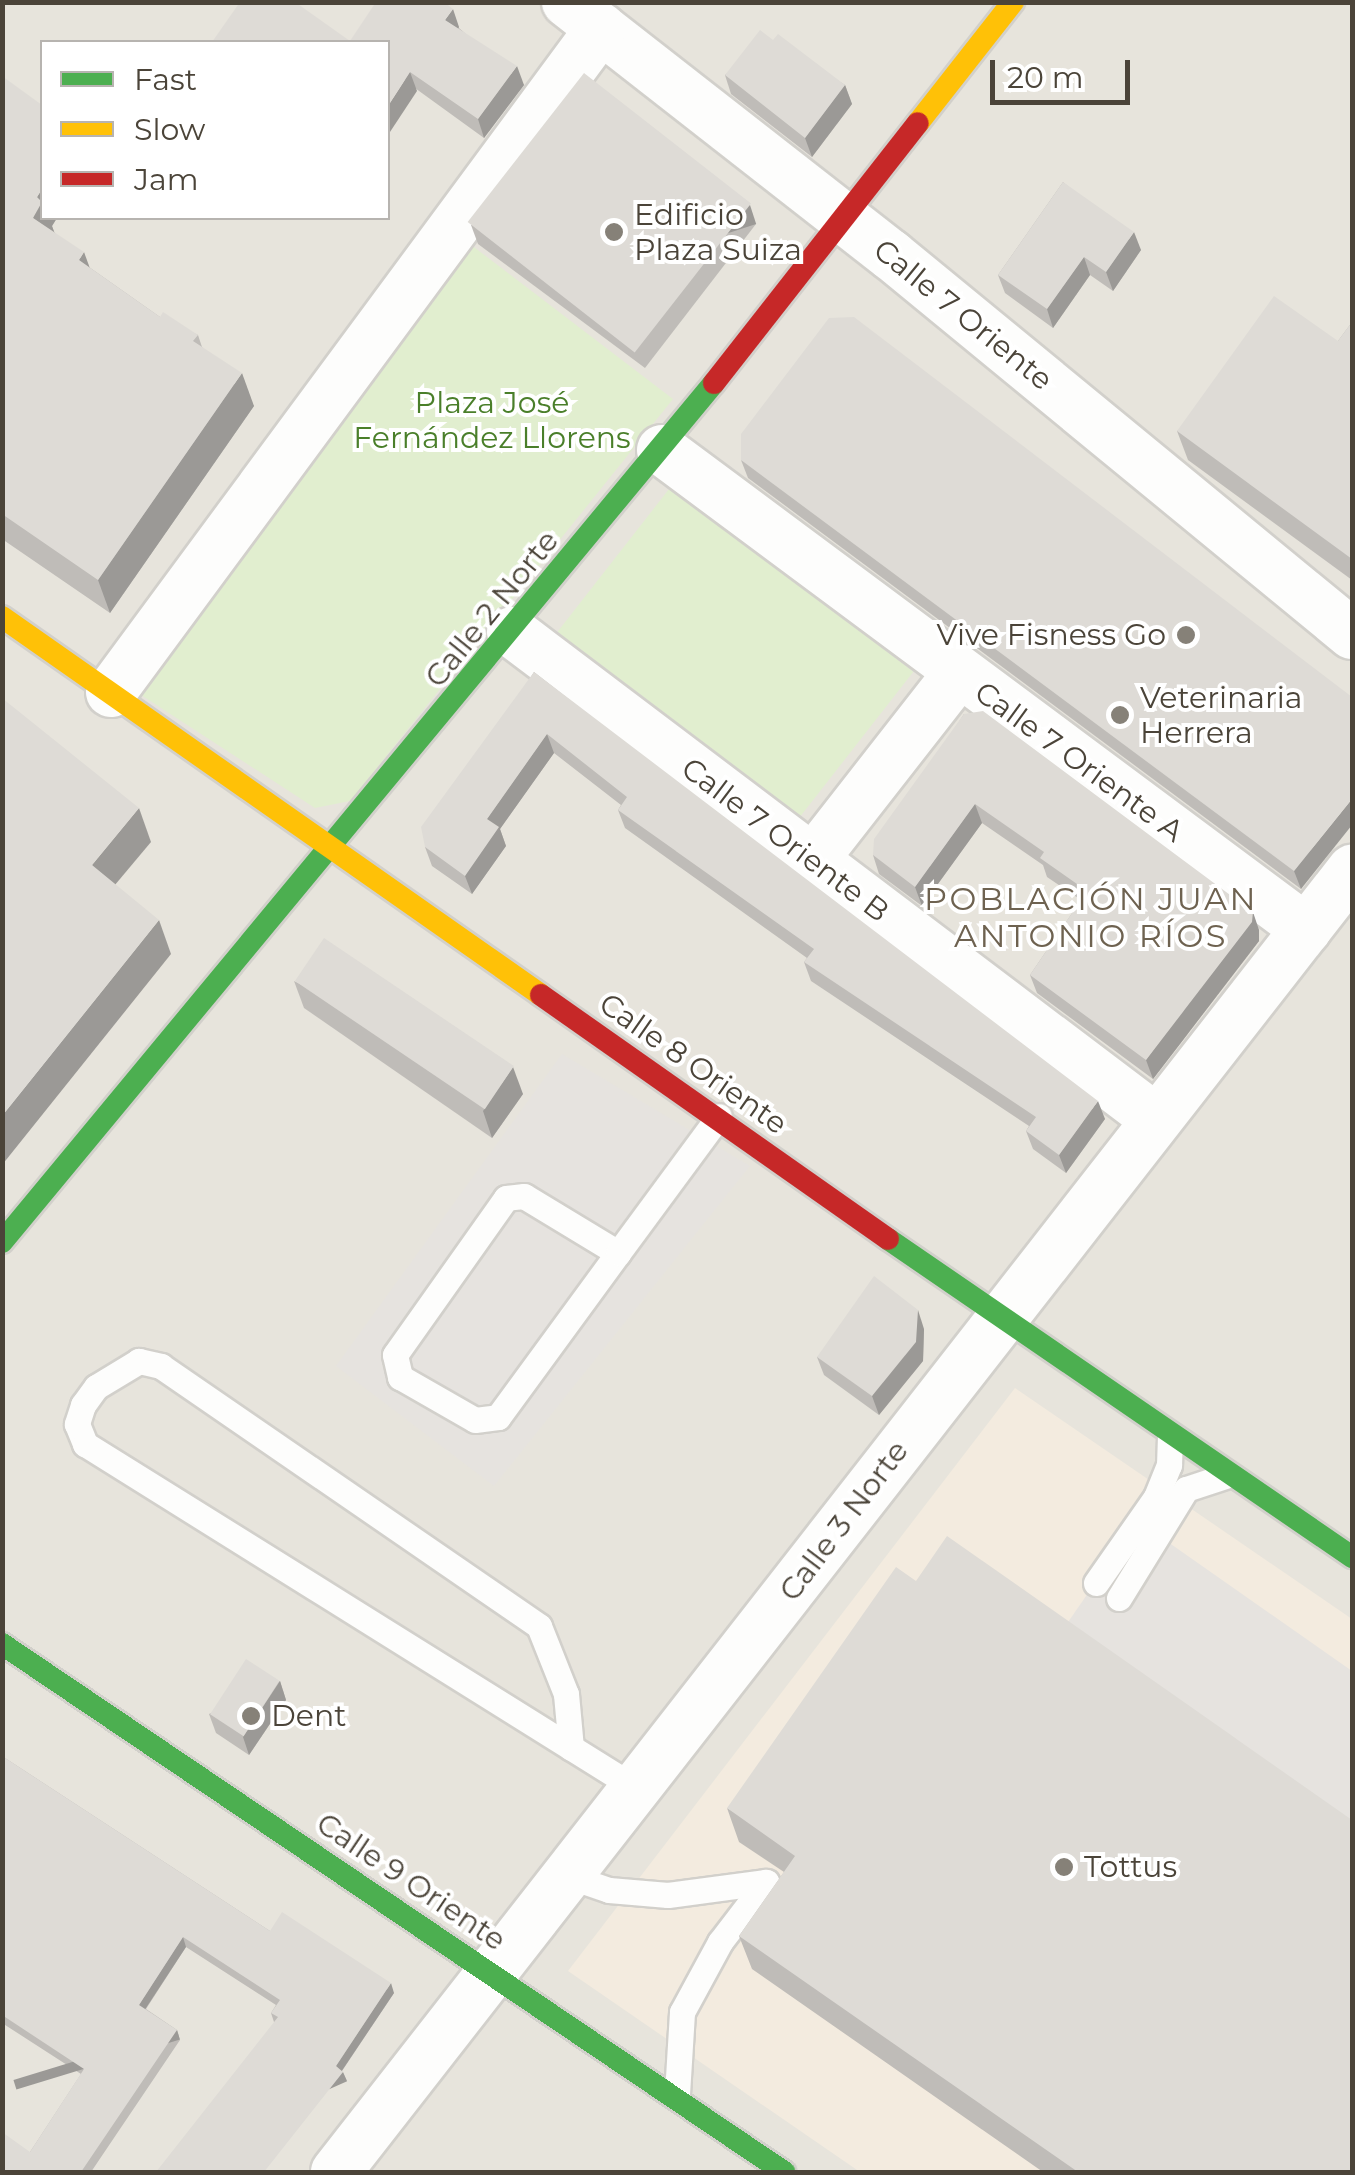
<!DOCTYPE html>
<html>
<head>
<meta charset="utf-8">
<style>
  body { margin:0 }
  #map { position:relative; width:1355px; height:2175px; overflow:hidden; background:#f4f2ee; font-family:Montserrat,sans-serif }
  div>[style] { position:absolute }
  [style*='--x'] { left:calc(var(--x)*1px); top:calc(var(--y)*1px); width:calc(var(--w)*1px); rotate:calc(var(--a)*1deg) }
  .residential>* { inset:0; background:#e7e4dc }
  .commercial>* { inset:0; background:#f3ebdf }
  .green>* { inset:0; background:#e1eecf; transform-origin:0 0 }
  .parking>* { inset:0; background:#e6e3df }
  .roads { filter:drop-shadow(2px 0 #d2d0cb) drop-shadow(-2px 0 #d2d0cb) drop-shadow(0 2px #d2d0cb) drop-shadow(0 -2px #d2d0cb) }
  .lane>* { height:25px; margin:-12.5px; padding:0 12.5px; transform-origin:12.5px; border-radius:12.5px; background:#fdfdfc }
  .street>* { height:50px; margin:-25px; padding:0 25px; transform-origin:25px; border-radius:25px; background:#fdfdfc }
  .fast>* { height:22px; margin:-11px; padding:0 11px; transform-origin:11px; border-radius:11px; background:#4caf50 }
  .slow>* { height:22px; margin:-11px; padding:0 11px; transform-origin:11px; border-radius:11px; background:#ffc107 }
  .jam>* { height:22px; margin:-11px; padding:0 11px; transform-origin:11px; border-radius:11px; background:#c62828 }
  .wall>* { inset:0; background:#bfbcb8 }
  .shaded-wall>* { inset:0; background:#9b9996; transform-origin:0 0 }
  .building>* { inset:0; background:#dedbd6; transform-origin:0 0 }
  .dots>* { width:28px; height:28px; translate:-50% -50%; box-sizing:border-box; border:5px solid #fff; border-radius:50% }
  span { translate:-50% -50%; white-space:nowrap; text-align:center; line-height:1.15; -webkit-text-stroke:8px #fff; paint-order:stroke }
  .poi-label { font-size:30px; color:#4b4439 }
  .left { translate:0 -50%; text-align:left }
  .right { translate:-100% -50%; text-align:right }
  .street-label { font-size:30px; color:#4b4439 }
  .park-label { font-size:30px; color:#4a7f2a }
  .neighbourhood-label { font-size:32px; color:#6e6250; letter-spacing:2.5px }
  .frame { position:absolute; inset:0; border:5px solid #4b4439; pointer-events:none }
  .legend { position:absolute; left:40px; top:40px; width:350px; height:180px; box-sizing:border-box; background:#fff; border:2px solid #b7b4b0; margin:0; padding:12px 18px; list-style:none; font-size:30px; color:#4b4439 }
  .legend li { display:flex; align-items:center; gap:20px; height:50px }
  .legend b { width:50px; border:2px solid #b7b4b0 }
  .scale { position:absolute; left:990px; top:60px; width:140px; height:45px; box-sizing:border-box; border:5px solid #4b4439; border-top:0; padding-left:12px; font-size:30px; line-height:35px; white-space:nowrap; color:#4b4439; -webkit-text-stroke:8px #fff; paint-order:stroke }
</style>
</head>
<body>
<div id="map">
  <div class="residential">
    <div style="clip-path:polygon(evenodd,3px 3px,1352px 3px,1352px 2172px,3px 2172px,3px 3px,42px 42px,388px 42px,388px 218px,42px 218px,42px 42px)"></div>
  </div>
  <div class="commercial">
    <div style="clip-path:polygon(1015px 1388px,1352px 1619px,1352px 2172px,860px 2172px,568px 1971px)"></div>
  </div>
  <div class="green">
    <div style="clip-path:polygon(466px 241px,673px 399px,350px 801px,315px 808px,138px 693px)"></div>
    <div style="left:673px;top:484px;width:305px;height:199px;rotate:38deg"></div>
  </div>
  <div class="parking">
    <div style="clip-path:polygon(562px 1054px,750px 1166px,494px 1486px,336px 1366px)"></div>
    <div style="clip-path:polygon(1138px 1521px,1352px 1671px,1352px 1845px,1057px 1638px)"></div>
  </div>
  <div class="roads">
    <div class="lane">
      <div style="--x:618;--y:1253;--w:110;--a:-148.8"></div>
      <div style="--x:524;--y:1196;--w:18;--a:174"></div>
      <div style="--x:506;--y:1198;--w:192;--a:125.3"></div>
      <div style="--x:395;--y:1355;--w:23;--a:77"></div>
      <div style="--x:400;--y:1377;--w:86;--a:29.8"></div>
      <div style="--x:475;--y:1420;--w:23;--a:-7"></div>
      <div style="--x:498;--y:1417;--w:203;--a:-53.8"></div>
      <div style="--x:618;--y:1253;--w:170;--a:-53.6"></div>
      <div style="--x:1096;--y:1583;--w:105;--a:-55.1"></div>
      <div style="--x:1156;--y:1497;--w:35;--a:-68"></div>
      <div style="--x:1169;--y:1465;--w:30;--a:-88"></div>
      <div style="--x:1119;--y:1598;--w:128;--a:-58.4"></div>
      <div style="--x:1186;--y:1489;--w:41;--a:-18.4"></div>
      <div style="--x:571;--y:1748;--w:54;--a:-95.3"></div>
      <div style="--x:566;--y:1694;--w:73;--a:-111.7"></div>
      <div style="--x:539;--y:1626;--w:459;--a:-145.5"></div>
      <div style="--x:161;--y:1366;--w:23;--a:-167"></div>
      <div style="--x:139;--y:1361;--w:50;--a:148.8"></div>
      <div style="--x:96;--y:1387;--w:22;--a:126"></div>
      <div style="--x:83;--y:1405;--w:20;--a:108"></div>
      <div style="--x:77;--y:1424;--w:22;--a:68"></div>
      <div style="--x:85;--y:1444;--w:653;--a:31.99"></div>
      <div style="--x:571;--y:1877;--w:40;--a:18.9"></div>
      <div style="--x:609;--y:1890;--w:59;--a:4.8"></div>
      <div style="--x:668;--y:1895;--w:99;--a:-7.6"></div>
      <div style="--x:677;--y:2094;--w:82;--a:-86.5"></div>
      <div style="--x:682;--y:2012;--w:80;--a:-61.5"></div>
      <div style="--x:720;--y:1942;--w:76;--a:-52.5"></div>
    </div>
    <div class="street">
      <div style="--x:567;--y:2;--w:411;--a:38"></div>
      <div style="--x:891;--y:255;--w:597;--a:39.42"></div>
      <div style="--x:662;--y:450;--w:803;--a:36.64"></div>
      <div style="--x:512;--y:632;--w:807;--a:37.1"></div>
      <div style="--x:111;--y:692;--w:825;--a:-53.57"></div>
      <div style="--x:811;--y:862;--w:239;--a:-52"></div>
      <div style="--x:336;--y:2172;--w:1652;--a:-52.03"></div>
    </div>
    <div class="fast">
      <div style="--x:888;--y:1239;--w:563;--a:34.42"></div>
      <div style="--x:2;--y:1242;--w:1116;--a:-50.35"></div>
      <div style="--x:2;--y:1644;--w:944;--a:34.03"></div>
    </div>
    <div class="slow">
      <div style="--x:918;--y:123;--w:154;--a:-51.9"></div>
      <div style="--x:2;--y:617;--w:658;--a:35.04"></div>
    </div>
    <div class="jam">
      <div style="--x:714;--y:383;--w:330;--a:-51.9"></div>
      <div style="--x:541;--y:995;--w:424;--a:35.1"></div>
    </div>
  </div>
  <div class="wall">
    <div style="clip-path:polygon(459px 27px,459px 28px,524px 85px,484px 138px,350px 41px)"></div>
    <div style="clip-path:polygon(773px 40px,845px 85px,852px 104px,812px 157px,731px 94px,725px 75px)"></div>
    <div style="clip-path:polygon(2px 76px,42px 218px,57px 218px,52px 226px,54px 232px,89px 267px,160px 317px,198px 335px,202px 347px,254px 406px,110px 613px,2px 539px)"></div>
    <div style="clip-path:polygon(1063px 182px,1141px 250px,1113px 291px,1090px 275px,1053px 328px,1005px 293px,998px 275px)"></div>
    <div style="clip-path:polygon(756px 224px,645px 368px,478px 244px,471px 225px)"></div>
    <div style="clip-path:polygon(1352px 322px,1352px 580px,1188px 460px,1177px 431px,1338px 341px)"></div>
    <div style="clip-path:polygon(741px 460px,1352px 697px,1301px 889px,748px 478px)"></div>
    <div style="clip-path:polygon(534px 672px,1105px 1119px,1066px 1173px,1033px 1149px,1026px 1131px,1029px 1126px,811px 981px,804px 962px,807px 958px,625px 828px,618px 810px,621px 805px,554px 753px,500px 829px,506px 846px,472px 894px,432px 866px,425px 847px)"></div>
    <div style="clip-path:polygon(964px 714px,1259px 930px,1259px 941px,1153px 1079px,1037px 993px,1030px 975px,1081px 900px,1047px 877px,1043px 865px,982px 823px,922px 906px,879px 874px,873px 855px)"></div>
    <div style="clip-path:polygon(294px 981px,523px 1094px,492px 1138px,304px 1008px)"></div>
    <div style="clip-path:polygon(924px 1329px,923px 1361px,879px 1415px,824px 1375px,817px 1357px)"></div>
    <div style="clip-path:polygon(280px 1681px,286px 1700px,249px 1755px,216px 1733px,209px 1714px)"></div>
    <div style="clip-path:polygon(2px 1756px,270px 1931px,394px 1993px,342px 2071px,347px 2081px,274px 2022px,271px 2013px,276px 2005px,186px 1947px,146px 2009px,177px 2030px,180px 2040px,91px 2172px,2px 2172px,30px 2152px,81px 2074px,2px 2023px)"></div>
    <div style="clip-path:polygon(727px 1808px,1352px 2172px,1043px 2172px,752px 1969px,739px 1936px,784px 1872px,739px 1842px)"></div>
  </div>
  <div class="shaded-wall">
    <div style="clip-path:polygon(453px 9px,459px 27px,452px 38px,445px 20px)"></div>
    <div style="clip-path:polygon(517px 66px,524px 85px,484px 138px,478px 119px)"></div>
    <div style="clip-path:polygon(410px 72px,417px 91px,388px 135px,388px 106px)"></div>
    <div style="clip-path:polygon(845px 85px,852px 104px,812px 157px,805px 138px)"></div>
    <div style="clip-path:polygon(42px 189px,42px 218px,57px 218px,52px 226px,55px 234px,33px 218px,37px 197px)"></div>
    <div style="left:750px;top:205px;width:20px;height:183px;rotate:72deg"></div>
    <div style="clip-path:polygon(1134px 232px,1141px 250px,1113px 291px,1106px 272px)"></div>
    <div style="clip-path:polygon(84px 252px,96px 285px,79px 260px)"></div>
    <div style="clip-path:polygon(1084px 257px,1090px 275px,1053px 328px,1047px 309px)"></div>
    <div style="clip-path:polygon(242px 373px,254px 406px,110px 613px,98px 580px)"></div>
    <div style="clip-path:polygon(547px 734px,554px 753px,500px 829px,506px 846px,472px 894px,465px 876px,487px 819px)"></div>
    <div style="clip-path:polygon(1352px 799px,1352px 825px,1301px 889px,1294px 871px)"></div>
    <div style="clip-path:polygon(975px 804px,982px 823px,922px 906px,915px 887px)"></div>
    <div style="clip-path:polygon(139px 808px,151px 842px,104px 898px,92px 865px)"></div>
    <div style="clip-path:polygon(1253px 912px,1259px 930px,1259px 941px,1153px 1079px,1146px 1060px)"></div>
    <div style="clip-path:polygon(159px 920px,171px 954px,2px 1165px,2px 1116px)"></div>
    <div style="clip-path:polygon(513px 1067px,523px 1094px,492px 1138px,483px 1111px)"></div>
    <div style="clip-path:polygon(1098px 1101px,1105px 1119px,1066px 1173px,1059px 1155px)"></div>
    <div style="clip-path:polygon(918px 1310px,924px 1329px,923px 1361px,879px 1415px,872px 1396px)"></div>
    <div style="clip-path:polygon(280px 1681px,286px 1700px,249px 1755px,243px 1737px)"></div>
    <div style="clip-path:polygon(183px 1937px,186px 1947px,142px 2014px,139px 2005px)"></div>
    <div style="clip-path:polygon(391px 1983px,394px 1993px,339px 2075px,336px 2066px)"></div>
    <div style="left:177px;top:2030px;width:10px;height:171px;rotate:73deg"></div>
    <div style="left:343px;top:2072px;width:10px;height:127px;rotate:66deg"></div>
  </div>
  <div class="building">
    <div style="clip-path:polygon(240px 2px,295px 2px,350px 41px,376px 2px,444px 2px,453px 9px,445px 20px,517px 66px,478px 119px,410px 72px,388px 106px,388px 42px,212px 42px)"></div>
    <div style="clip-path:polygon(760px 30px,773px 40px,778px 34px,845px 85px,805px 138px,725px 75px)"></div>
    <div style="left:584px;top:73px;width:212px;height:189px;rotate:38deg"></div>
    <div style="clip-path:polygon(2px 76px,42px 105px,42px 189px,37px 197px,42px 202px,33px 218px,84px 252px,79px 260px,160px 317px,163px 312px,198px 335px,193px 341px,242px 373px,98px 580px,2px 514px)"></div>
    <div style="clip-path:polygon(1063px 182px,1134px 232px,1106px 272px,1084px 257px,1047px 309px,998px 275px)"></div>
    <div style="clip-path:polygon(1274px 296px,1338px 341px,1352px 322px,1352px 559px,1177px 431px)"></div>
    <div style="clip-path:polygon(854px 317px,1352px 697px,1352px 799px,1294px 871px,741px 460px,741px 434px,829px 318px)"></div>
    <div style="clip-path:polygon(534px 672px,1098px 1101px,1059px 1155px,1026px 1131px,1036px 1117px,804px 962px,814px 949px,618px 810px,627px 797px,547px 734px,487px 819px,499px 827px,465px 876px,425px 847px,421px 827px)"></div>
    <div style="clip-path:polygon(2px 698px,139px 808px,92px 865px,159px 920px,2px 1116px)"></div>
    <div style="clip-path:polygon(983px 711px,1253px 912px,1252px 922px,1146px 1060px,1030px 975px,1087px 891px,1040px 858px,1044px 852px,975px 804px,915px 887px,873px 855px,874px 839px,964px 714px)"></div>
    <div style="left:324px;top:938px;width:229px;height:52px;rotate:34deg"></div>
    <div style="clip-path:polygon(874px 1276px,918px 1310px,916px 1342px,872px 1396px,817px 1357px)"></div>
    <div style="clip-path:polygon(947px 1536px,1352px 1820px,1352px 2172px,1078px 2172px,739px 1936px,795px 1856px,727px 1808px,896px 1567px,916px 1581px)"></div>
    <div style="left:246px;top:1659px;width:40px;height:66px;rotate:33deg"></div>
    <div style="clip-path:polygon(2px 1756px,270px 1931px,282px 1912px,391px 1983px,336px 2066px,343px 2072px,264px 2172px,156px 2172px,278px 2017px,271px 2013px,280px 2000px,183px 1937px,139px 2005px,177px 2030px,81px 2172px,2px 2172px,2px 2132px,30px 2152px,84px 2069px,2px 2015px)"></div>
  </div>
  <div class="dots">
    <div style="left:614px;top:232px;background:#868178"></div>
    <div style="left:1186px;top:635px;background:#868178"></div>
    <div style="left:1120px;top:715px;background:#868178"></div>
    <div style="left:251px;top:1716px;background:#868178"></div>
    <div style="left:1064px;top:1867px;background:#868178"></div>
  </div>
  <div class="poi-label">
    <span class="left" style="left:634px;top:232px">Edificio<br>Plaza Suiza</span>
    <span class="right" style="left:1166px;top:635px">Vive Fisness Go</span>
    <span class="left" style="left:1140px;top:715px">Veterinaria<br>Herrera</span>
    <span class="left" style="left:271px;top:1716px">Dent</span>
    <span class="left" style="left:1084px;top:1867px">Tottus</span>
  </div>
  <div class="street-label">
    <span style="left:963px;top:315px;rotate:39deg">Calle 7 Oriente</span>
    <span style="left:492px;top:609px;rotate:-51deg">Calle 2 Norte</span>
    <span style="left:1079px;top:762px;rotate:36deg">Calle 7 Oriente A</span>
    <span style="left:785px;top:840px;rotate:37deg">Calle 7 Oriente B</span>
    <span style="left:693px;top:1064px;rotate:35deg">Calle 8 Oriente</span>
    <span style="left:844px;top:1521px;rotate:-53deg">Calle 3 Norte</span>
    <span style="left:411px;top:1882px;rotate:34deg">Calle 9 Oriente</span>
  </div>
  <div class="park-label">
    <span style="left:492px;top:420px">Plaza José<br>Fernández Llorens</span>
  </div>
  <div class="neighbourhood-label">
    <span style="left:1091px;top:918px">POBLACIÓN JUAN<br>ANTONIO RÍOS</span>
  </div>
  <div class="frame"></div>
  <ul class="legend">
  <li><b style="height:12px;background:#4caf50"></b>Fast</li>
  <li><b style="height:12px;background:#ffc107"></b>Slow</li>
  <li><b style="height:12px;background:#c62828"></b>Jam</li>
  </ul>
  <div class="scale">20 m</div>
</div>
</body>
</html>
